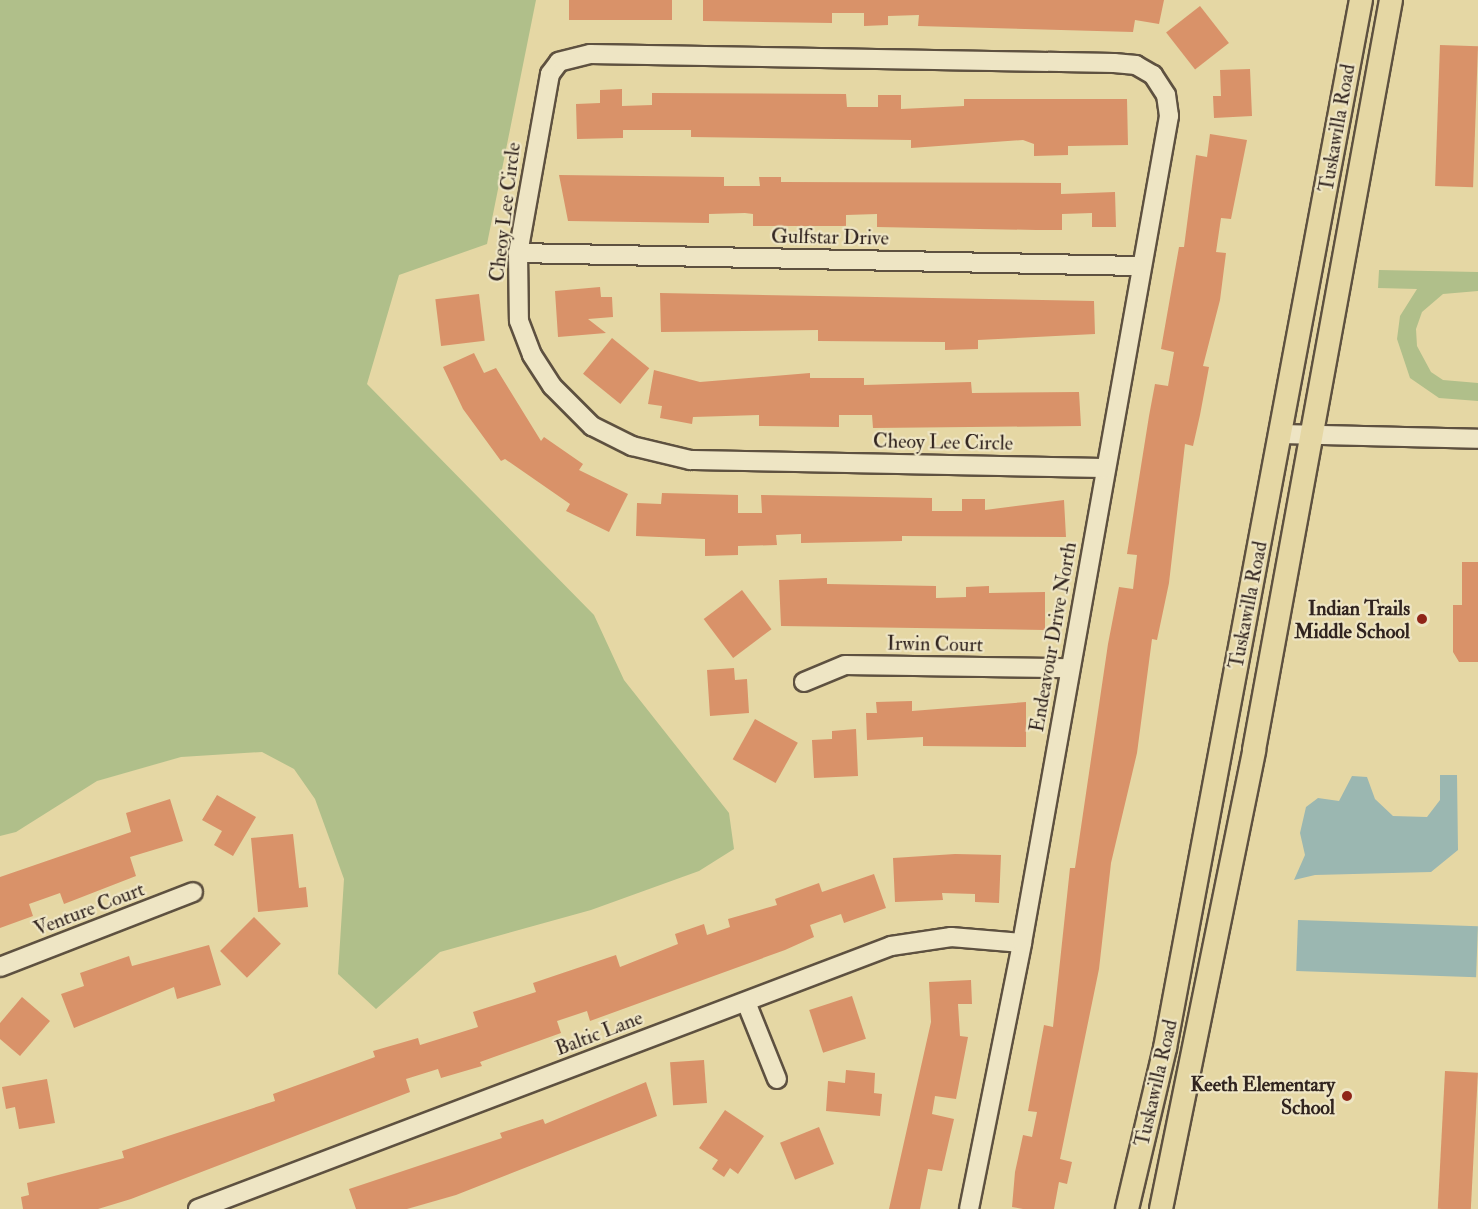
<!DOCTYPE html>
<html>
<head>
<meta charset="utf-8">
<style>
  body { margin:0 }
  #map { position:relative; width:1478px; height:1209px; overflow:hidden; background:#e5d7a4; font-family:"IM FELL Double Pica",serif }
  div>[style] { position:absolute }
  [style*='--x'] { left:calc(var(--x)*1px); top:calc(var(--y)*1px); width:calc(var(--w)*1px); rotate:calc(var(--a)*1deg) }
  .green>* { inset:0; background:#b0bf8a }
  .water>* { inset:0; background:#9bb7b1; transform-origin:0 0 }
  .building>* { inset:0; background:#d99269; transform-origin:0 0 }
  .roads { filter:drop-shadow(2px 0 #5e5140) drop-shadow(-2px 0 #5e5140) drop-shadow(0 2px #5e5140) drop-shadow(0 -2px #5e5140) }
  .minor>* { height:18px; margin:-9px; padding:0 9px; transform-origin:9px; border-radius:9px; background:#eee5c4 }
  .major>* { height:22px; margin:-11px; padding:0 11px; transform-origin:11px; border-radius:11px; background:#e5d7a4 }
  .dots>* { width:16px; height:16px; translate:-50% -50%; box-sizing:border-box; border:3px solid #eee5c4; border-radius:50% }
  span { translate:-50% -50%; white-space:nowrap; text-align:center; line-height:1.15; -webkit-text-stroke:4.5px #eee5c4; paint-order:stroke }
  .street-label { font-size:20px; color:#31241f }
  .poi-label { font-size:20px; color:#31241f; font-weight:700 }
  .right { translate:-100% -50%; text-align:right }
</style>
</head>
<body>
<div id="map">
  <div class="green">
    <div style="clip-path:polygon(0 0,536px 0,487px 244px,399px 275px,367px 384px,594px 615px,624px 680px,729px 813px,734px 849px,699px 871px,591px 910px,440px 952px,376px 1009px,338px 974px,344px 879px,315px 799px,294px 769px,262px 752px,181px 757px,97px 781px,16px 832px,0 836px)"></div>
    <div style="clip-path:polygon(1379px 270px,1478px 272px,1478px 291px,1443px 294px,1422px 312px,1416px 329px,1417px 346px,1431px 372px,1443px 380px,1478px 383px,1478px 401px,1439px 398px,1410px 378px,1397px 339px,1400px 316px,1417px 289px,1378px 288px)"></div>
  </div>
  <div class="water">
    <div style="clip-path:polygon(1440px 775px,1457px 775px,1458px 850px,1431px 872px,1315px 875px,1294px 880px,1305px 855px,1300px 833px,1306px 807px,1318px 798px,1339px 801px,1352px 776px,1367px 777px,1375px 799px,1393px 816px,1427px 817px,1440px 800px)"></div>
    <div style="left:1298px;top:920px;width:180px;height:51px;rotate:2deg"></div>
  </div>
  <div class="building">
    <div style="left:569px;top:0;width:103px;height:20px"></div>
    <div style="clip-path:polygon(703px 0,1164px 0,1159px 24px,1135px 20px,1133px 32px,918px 26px,919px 15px,888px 16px,888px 25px,864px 26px,864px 13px,832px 13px,832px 23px,703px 21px)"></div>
    <div style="left:1200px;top:6px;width:47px;height:43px;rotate:52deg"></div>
    <div style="left:1440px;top:45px;width:38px;height:141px;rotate:2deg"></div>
    <div style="clip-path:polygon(1250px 69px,1252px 116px,1214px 118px,1213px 96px,1221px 96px,1220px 70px)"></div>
    <div style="clip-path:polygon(622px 89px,622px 106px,652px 105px,652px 93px,846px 94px,847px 107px,878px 107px,878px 95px,901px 95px,901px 109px,964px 106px,964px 99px,1127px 99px,1128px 145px,1068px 146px,1068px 155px,1034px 156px,1034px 144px,1023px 140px,911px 148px,911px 140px,691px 137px,691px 130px,623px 130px,623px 138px,577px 139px,576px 104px,600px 103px,600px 90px)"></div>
    <div style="clip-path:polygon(1210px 134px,1247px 140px,1231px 219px,1221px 218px,1216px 252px,1226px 253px,1220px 300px,1203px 366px,1209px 367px,1200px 415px,1193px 446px,1185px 444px,1169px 583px,1157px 640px,1152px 639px,1137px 753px,1111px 863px,1099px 969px,1060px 1159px,1072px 1162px,1067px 1184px,1059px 1182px,1054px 1209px,1023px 1209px,1012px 1207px,1015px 1172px,1023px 1135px,1032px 1137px,1037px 1112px,1028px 1111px,1044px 1025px,1053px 1027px,1070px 868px,1075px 868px,1108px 644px,1119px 587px,1133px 589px,1137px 555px,1127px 554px,1149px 416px,1155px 384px,1168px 386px,1174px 352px,1161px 349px,1179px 247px,1184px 247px,1196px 155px,1207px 157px)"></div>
    <div style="clip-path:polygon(559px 175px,724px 177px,724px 186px,760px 186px,759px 177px,781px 177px,781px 182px,1061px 183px,1061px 194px,1115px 192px,1116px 227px,1092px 227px,1092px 213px,1062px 214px,1062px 230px,1036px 230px,877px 227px,877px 214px,846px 215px,846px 226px,753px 226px,753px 214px,745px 213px,709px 214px,709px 223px,568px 221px)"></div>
    <div style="clip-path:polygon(600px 287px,601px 297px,612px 297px,613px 317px,588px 319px,606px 333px,558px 337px,555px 291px)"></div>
    <div style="clip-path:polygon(660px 293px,1094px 301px,1095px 334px,978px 340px,978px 349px,945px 350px,945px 342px,818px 341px,818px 330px,661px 332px)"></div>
    <div style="left:479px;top:294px;width:47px;height:44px;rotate:83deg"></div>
    <div style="left:612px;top:338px;width:48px;height:46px;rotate:39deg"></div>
    <div style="clip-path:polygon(474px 353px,484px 373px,496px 368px,541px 441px,544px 437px,583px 464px,579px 470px,628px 494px,609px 532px,566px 511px,570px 504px,505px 459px,501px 461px,463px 409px,443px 367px)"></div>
    <div style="clip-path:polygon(654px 370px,700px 382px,810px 373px,810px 378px,864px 378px,864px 385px,971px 382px,972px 393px,1079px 392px,1081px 426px,873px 428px,872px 415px,839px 415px,839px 427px,759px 426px,759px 415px,693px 417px,692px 424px,660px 418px,662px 406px,648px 404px)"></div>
    <div style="clip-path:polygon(662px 493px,738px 495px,738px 513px,762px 513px,761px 495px,932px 498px,932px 511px,962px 511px,962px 499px,985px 499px,985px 510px,1064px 500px,1066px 537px,902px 536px,902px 541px,801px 543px,801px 534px,776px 535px,777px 545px,738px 546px,738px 555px,705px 556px,705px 539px,636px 536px,637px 503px,661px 504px)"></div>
    <div style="clip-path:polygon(1462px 562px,1478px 562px,1478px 662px,1459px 662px,1453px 652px,1453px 605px,1462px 605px)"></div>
    <div style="clip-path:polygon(827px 578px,827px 584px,936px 586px,936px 598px,966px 597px,966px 587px,989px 586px,989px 593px,1045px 592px,1045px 630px,781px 626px,779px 580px)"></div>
    <div style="left:742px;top:590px;width:49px;height:48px;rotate:53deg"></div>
    <div style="clip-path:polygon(734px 668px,735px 680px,747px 679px,749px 713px,710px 716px,707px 670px)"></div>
    <div style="clip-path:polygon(912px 701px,912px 711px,1026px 702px,1026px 747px,923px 746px,923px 737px,867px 740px,866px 713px,877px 713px,876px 702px)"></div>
    <div style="left:755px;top:719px;width:49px;height:46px;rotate:29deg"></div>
    <div style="clip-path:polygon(856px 729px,858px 776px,814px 778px,812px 740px,832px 739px,832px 731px)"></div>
    <div style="clip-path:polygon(217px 795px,256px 817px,233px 856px,214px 845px,222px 831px,202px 820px)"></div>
    <div style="clip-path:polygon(170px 799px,183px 841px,130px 857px,136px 876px,64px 904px,60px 893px,29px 904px,33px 916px,0 928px,0 877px,131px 832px,126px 813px)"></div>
    <div style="clip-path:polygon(293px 834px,299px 888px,306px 887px,308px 907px,258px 912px,251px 838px)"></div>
    <div style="clip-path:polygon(955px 854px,1001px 855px,999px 903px,975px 902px,975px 894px,942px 893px,943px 900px,895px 902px,893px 858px)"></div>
    <div style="clip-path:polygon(874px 874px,886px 908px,844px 923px,841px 914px,810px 925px,814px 937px,785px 950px,590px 1021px,587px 1011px,557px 1021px,561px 1033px,480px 1062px,482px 1066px,441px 1078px,438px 1069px,406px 1079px,410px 1092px,131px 1199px,98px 1209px,23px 1209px,21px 1197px,29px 1195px,27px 1183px,124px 1158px,122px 1151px,275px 1101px,273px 1094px,375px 1057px,373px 1051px,418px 1038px,420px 1045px,478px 1027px,473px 1012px,536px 992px,533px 983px,616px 955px,620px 967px,678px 944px,675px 934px,704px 924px,707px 935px,730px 927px,728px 919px,777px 905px,775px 899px,819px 883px,822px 892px)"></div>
    <div style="left:254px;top:917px;width:38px;height:48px;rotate:45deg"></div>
    <div style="clip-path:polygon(209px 945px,221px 985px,177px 999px,174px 987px,74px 1028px,61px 994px,84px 986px,80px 973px,129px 956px,132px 966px)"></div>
    <div style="clip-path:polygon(971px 980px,972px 1004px,958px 1004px,960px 1036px,968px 1037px,956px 1099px,935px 1096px,932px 1114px,954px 1119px,942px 1171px,928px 1169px,920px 1209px,889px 1209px,931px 1022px,929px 982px)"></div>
    <div style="left:852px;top:996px;width:45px;height:45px;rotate:72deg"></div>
    <div style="clip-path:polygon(22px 997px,50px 1021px,20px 1056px,0 1039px,0 1023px)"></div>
    <div style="left:704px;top:1060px;width:43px;height:34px;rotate:86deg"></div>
    <div style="clip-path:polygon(846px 1070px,875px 1073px,874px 1093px,882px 1094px,880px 1116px,826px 1111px,828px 1081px,845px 1083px)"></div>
    <div style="left:1445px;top:1071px;width:33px;height:138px;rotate:3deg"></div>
    <div style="clip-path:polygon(47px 1079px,55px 1123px,19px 1129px,15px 1107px,6px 1109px,2px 1087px)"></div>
    <div style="clip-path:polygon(646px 1082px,657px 1116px,456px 1195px,407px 1209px,356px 1209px,349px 1189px,502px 1138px,500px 1133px,543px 1119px,545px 1124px)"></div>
    <div style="clip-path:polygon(725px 1110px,764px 1136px,738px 1174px,730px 1168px,724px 1177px,712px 1169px,718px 1160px,699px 1148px)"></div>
    <div style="left:819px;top:1127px;width:40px;height:42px;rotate:68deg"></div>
  </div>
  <div class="roads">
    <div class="minor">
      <div style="--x:518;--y:253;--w:623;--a:1.2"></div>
      <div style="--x:1280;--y:434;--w:198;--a:1.4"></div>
      <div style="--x:804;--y:682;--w:44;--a:-22.5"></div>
      <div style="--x:845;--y:665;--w:225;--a:0.8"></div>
      <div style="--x:0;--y:967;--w:207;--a:-21.2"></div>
      <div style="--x:746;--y:1002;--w:83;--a:68.1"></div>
      <div style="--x:198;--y:1209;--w:741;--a:-20.78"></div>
      <div style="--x:891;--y:946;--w:61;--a:-8.5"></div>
      <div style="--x:951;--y:937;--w:71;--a:4.8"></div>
      <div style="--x:969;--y:1209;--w:271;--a:-78.7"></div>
      <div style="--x:1022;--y:943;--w:840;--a:-79.92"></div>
      <div style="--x:1169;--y:116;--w:21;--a:-98"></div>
      <div style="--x:1166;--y:95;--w:24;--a:-123"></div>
      <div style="--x:1153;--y:75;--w:20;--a:-150"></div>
      <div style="--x:1136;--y:65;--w:22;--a:-175"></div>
      <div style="--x:1114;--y:63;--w:524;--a:-179.02"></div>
      <div style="--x:590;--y:54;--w:32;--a:166"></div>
      <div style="--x:559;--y:62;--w:15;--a:127"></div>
      <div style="--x:550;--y:74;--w:182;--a:100.1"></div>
      <div style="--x:518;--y:253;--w:68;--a:89.2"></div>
      <div style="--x:519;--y:321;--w:36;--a:69"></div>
      <div style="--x:532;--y:355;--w:37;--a:57"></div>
      <div style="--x:552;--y:386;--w:57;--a:45"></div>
      <div style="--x:592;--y:426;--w:45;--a:26.6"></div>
      <div style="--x:632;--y:446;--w:60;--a:13.6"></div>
      <div style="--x:690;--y:460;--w:416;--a:1.1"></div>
    </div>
    <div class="major">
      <div style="--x:1127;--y:1209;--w:165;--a:-76.7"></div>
      <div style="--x:1165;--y:1048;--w:1066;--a:-79.41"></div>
      <div style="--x:1161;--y:1209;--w:468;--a:-78.5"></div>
      <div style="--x:1254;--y:750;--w:762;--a:-79.65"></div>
    </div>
  </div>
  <div class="dots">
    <div style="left:1422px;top:619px;background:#8f2418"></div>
    <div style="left:1347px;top:1096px;background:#8f2418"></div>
  </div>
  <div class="street-label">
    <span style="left:1337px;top:128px;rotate:-80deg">Tuskawilla Road</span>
    <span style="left:505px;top:212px;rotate:-83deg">Cheoy Lee Circle</span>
    <span style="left:830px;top:237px;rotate:1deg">Gulfstar Drive</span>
    <span style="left:943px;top:442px;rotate:1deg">Cheoy Lee Circle</span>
    <span style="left:1248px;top:605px;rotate:-79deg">Tuskawilla Road</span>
    <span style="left:1053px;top:637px;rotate:-80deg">Endeavour Drive North</span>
    <span style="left:935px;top:644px;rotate:1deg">Irwin Court</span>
    <span style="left:89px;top:909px;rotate:-21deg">Venture Court</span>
    <span style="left:599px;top:1033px;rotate:-21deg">Baltic Lane</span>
    <span style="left:1156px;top:1083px;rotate:-77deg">Tuskawilla Road</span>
  </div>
  <div class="poi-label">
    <span class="right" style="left:1410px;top:620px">Indian Trails<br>Middle School</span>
    <span class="right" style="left:1335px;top:1096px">Keeth Elementary<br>School</span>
  </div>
</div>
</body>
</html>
